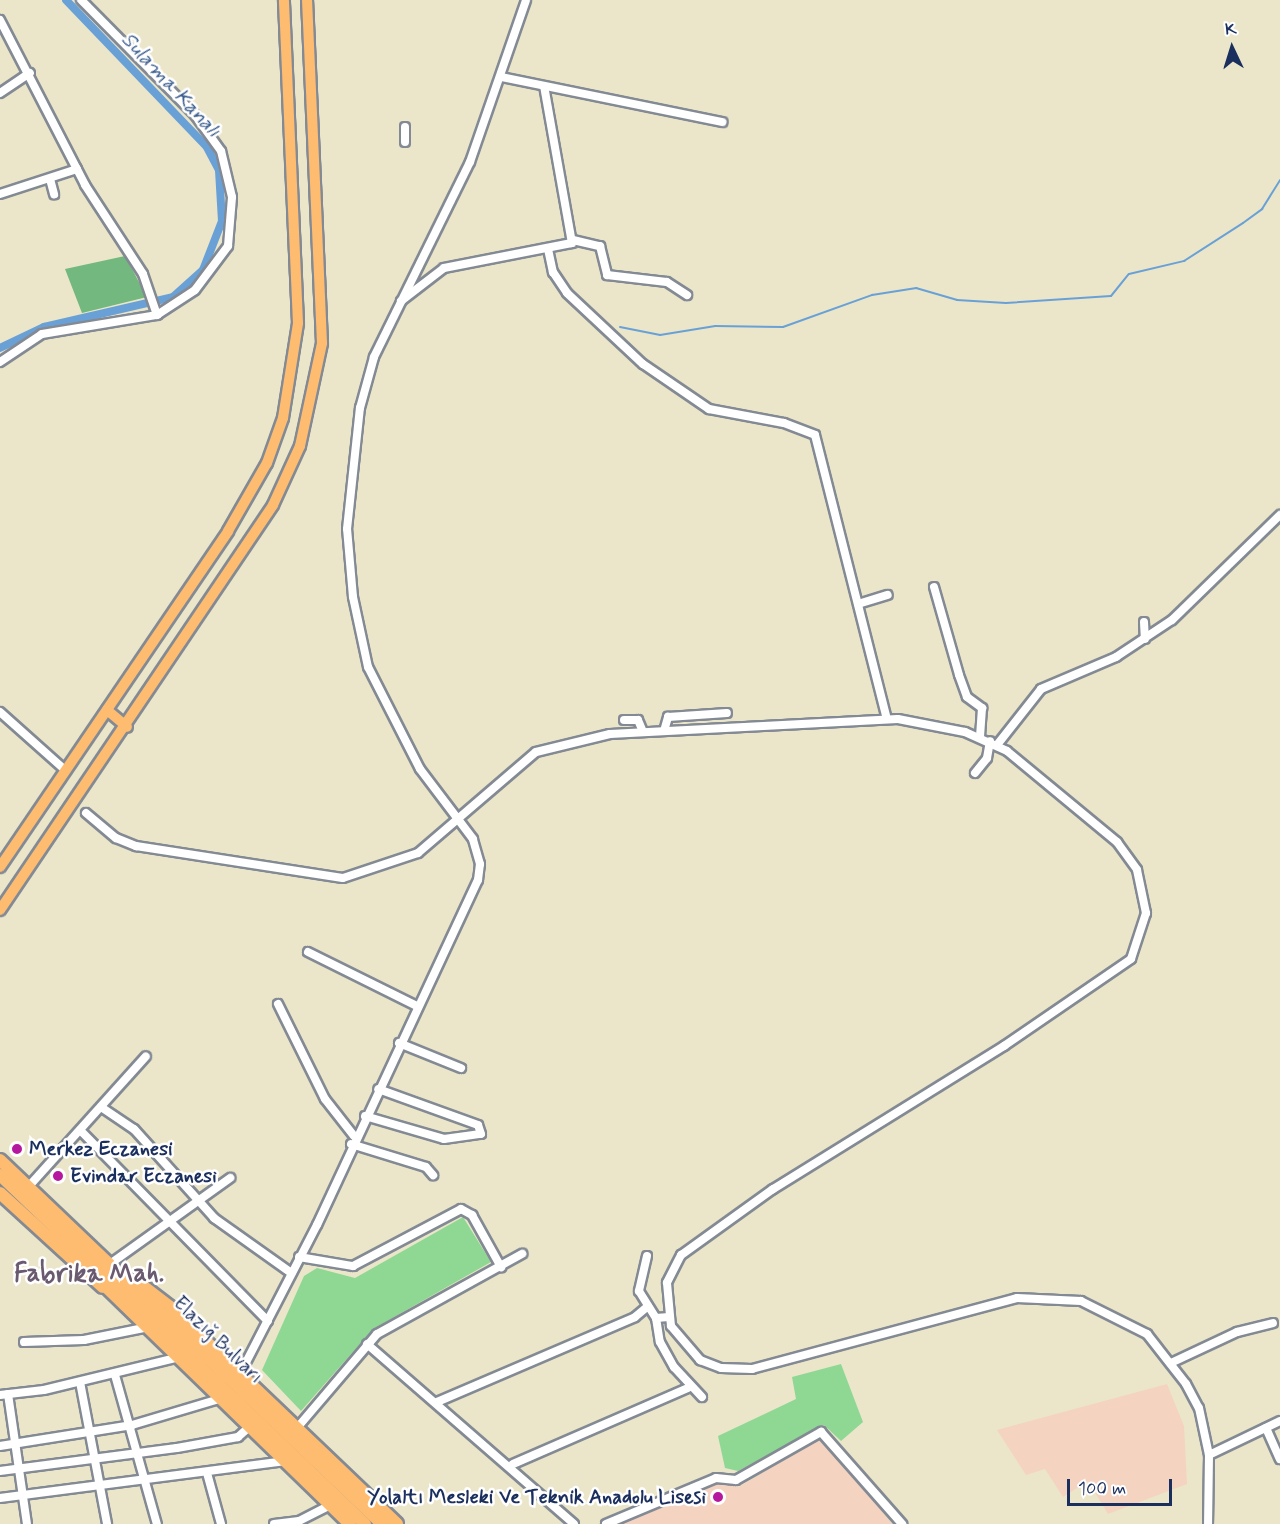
<!DOCTYPE html>
<html>
<head>
<meta charset="utf-8">
<style>
  body { margin:0 }
  #map { position:relative; width:1280px; height:1524px; overflow:hidden; background:#ebe6c9; font-family:Mynerve,sans-serif }
  div>[style] { position:absolute }
  [style*='--x'] { left:calc(var(--x)*1px); top:calc(var(--y)*1px); width:calc(var(--w)*1px); rotate:calc(var(--a)*1deg) }
  .built>* { inset:0; background:#f4d3c0 }
  .green>* { inset:0; background:#8fd894 }
  .forest>* { inset:0; background:#73b87e }
  .stream>* { height:2px; margin:-1px; padding:0 1px; transform-origin:1px; border-radius:1px; background:#69a1d7 }
  .canal>* { height:8px; margin:-4px; padding:0 4px; transform-origin:4px; border-radius:4px; background:#69a1d7 }
  .roads { filter:drop-shadow(2px 0 #838a94) drop-shadow(-2px 0 #838a94) drop-shadow(0 2px #838a94) drop-shadow(0 -2px #838a94) }
  .minor>* { height:8px; margin:-4px; padding:0 4px; transform-origin:4px; border-radius:4px; background:#fff }
  .major>* { height:10px; margin:-5px; padding:0 5px; transform-origin:5px; border-radius:5px; background:#febc70 }
  .highway>* { height:12px; margin:-6px; padding:0 6px; transform-origin:6px; border-radius:6px; background:#febc70 }
  .dots>* { width:16px; height:16px; translate:-50% -50%; box-sizing:border-box; border:3px solid #fff; border-radius:50% }
  span { translate:-50% -50%; white-space:nowrap; text-align:center; line-height:1.15; -webkit-text-stroke:5px #fff; paint-order:stroke }
  .poi-label { font-size:20px; color:#1b2f5e; font-weight:700 }
  .left { translate:0 -50%; text-align:left }
  .right { translate:-100% -50%; text-align:right }
  .street-label { font-size:20px; color:#1b2f5e }
  .water-label { font-size:21px; color:#3a5d8e; font-style:italic }
  .district-label { font-size:26px; color:#6a5a6f; font-weight:700 }
  .north { position:absolute; left:1202px; top:18px; width:60px; height:60px; -webkit-text-stroke:4px #fff; paint-order:stroke; rotate:356deg; font-size:16px; font-weight:700; line-height:24px; text-align:center; color:#1b2f5e }
  .north::after { content:''; display:block; margin:auto; width:21px; height:27px; background:#1b2f5e; clip-path:polygon(50% 0,100% 100%,50% 72%,0 100%) }
  .scale { position:absolute; left:1067px; top:1479px; width:105px; height:27px; box-sizing:border-box; border:3px solid #1b2f5e; border-top:0; padding-left:8px; font-size:18px; line-height:21px; white-space:nowrap; color:#1b2f5e; -webkit-text-stroke:4px #fff; paint-order:stroke }
</style>
</head>
<body>
<div id="map">
  <div class="built">
    <div style="clip-path:polygon(1167px 1384px,1184px 1426px,1187px 1484px,1108px 1514px,1088px 1481px,1063px 1497px,1045px 1469px,1026px 1475px,997px 1430px)"></div>
    <div style="clip-path:polygon(822px 1436px,892px 1524px,620px 1524px,719px 1483px,739px 1487px)"></div>
  </div>
  <div class="green">
    <div style="clip-path:polygon(463px 1217px,491px 1262px,373px 1329px,301px 1411px,262px 1370px,304px 1276px,317px 1268px,355px 1278px)"></div>
    <div style="clip-path:polygon(841px 1364px,863px 1422px,841px 1441px,824px 1425px,738px 1471px,725px 1468px,718px 1436px,796px 1399px,792px 1377px)"></div>
  </div>
  <div class="forest">
    <div style="clip-path:polygon(125px 256px,147px 297px,82px 313px,65px 269px)"></div>
  </div>
  <div class="stream">
    <div style="--x:620;--y:327;--w:41;--a:11.3"></div>
    <div style="--x:660;--y:335;--w:56;--a:-9.3"></div>
    <div style="--x:715;--y:326;--w:68;--a:0.8"></div>
    <div style="--x:783;--y:327;--w:95;--a:-19.8"></div>
    <div style="--x:872;--y:295;--w:45;--a:-9"></div>
    <div style="--x:916;--y:288;--w:43;--a:16.3"></div>
    <div style="--x:957;--y:300;--w:49;--a:3.5"></div>
    <div style="--x:1006;--y:303;--w:105;--a:-3.8"></div>
    <div style="--x:1111;--y:296;--w:28;--a:-51"></div>
    <div style="--x:1129;--y:274;--w:57;--a:-13.3"></div>
    <div style="--x:1184;--y:261;--w:70;--a:-32.8"></div>
    <div style="--x:1243;--y:223;--w:24;--a:-36"></div>
    <div style="--x:1262;--y:209;--w:34;--a:-58"></div>
  </div>
  <div class="canal">
    <div style="--x:0;--y:348;--w:49;--a:-25.5"></div>
    <div style="--x:44;--y:327;--w:132;--a:-13.1"></div>
    <div style="--x:173;--y:297;--w:40;--a:-42"></div>
    <div style="--x:203;--y:270;--w:53;--a:-68.8"></div>
    <div style="--x:222;--y:221;--w:51;--a:-93.4"></div>
    <div style="--x:219;--y:170;--w:27;--a:-118"></div>
    <div style="--x:206;--y:146;--w:202;--a:-133.8"></div>
  </div>
  <div class="roads">
    <div class="minor">
      <div style="--x:0;--y:20;--w:186;--a:62.7"></div>
      <div style="--x:85;--y:185;--w:106;--a:56.9"></div>
      <div style="--x:143;--y:274;--w:43;--a:71.1"></div>
      <div style="--x:501;--y:77;--w:226;--a:11.5"></div>
      <div style="--x:0;--y:93;--w:36;--a:-34"></div>
      <div style="--x:405;--y:127;--w:15;--a:90"></div>
      <div style="--x:50;--y:179;--w:16;--a:75"></div>
      <div style="--x:0;--y:194;--w:81;--a:-18"></div>
      <div style="--x:573;--y:240;--w:28;--a:13"></div>
      <div style="--x:600;--y:246;--w:30;--a:76"></div>
      <div style="--x:607;--y:275;--w:60;--a:6.7"></div>
      <div style="--x:667;--y:282;--w:24;--a:33"></div>
      <div style="--x:548;--y:249;--w:24;--a:78"></div>
      <div style="--x:553;--y:272;--w:25;--a:56"></div>
      <div style="--x:567;--y:293;--w:104;--a:43.1"></div>
      <div style="--x:643;--y:364;--w:80;--a:34.3"></div>
      <div style="--x:709;--y:409;--w:76;--a:10.6"></div>
      <div style="--x:784;--y:423;--w:33;--a:21"></div>
      <div style="--x:815;--y:435;--w:293;--a:75.8"></div>
      <div style="--x:401;--y:301;--w:54;--a:-37.5"></div>
      <div style="--x:444;--y:268;--w:130;--a:-11.1"></div>
      <div style="--x:572;--y:243;--w:159;--a:-100.1"></div>
      <div style="--x:0;--y:362;--w:50;--a:-33.7"></div>
      <div style="--x:42;--y:334;--w:117;--a:-9.4"></div>
      <div style="--x:157;--y:315;--w:45;--a:-33.3"></div>
      <div style="--x:195;--y:290;--w:55;--a:-53.1"></div>
      <div style="--x:228;--y:246;--w:49;--a:-85.3"></div>
      <div style="--x:232;--y:197;--w:47;--a:-103.4"></div>
      <div style="--x:221;--y:151;--w:44;--a:-125.8"></div>
      <div style="--x:195;--y:115;--w:162;--a:-134.7"></div>
      <div style="--x:934;--y:587;--w:91;--a:74.1"></div>
      <div style="--x:959;--y:675;--w:23;--a:70"></div>
      <div style="--x:967;--y:697;--w:19;--a:36"></div>
      <div style="--x:982;--y:708;--w:30;--a:94"></div>
      <div style="--x:858;--y:604;--w:31;--a:-17"></div>
      <div style="--x:1144;--y:622;--w:17;--a:87"></div>
      <div style="--x:0;--y:712;--w:87;--a:41.7"></div>
      <div style="--x:624;--y:720;--w:14;--a:0"></div>
      <div style="--x:638;--y:720;--w:13;--a:67"></div>
      <div style="--x:664;--y:731;--w:15;--a:-74"></div>
      <div style="--x:668;--y:717;--w:59;--a:-3.9"></div>
      <div style="--x:997;--y:745;--w:71;--a:-51.8"></div>
      <div style="--x:1041;--y:689;--w:82;--a:-23.1"></div>
      <div style="--x:1116;--y:657;--w:67;--a:-33.5"></div>
      <div style="--x:1172;--y:620;--w:151;--a:-44.2"></div>
      <div style="--x:975;--y:773;--w:19;--a:-51"></div>
      <div style="--x:987;--y:758;--w:17;--a:-80"></div>
      <div style="--x:86;--y:813;--w:39;--a:40"></div>
      <div style="--x:116;--y:838;--w:22;--a:22"></div>
      <div style="--x:136;--y:846;--w:209;--a:8.8"></div>
      <div style="--x:343;--y:878;--w:79;--a:-18.4"></div>
      <div style="--x:418;--y:853;--w:155;--a:-40.6"></div>
      <div style="--x:536;--y:752;--w:76;--a:-13.7"></div>
      <div style="--x:610;--y:734;--w:288;--a:-3"></div>
      <div style="--x:898;--y:719;--w:68;--a:11"></div>
      <div style="--x:965;--y:732;--w:46;--a:24.3"></div>
      <div style="--x:1007;--y:751;--w:143;--a:39.6"></div>
      <div style="--x:1117;--y:842;--w:34;--a:54"></div>
      <div style="--x:1137;--y:870;--w:44;--a:78.2"></div>
      <div style="--x:1146;--y:913;--w:48;--a:108.1"></div>
      <div style="--x:1131;--y:959;--w:154;--a:145.6"></div>
      <div style="--x:1004;--y:1046;--w:272;--a:148.2"></div>
      <div style="--x:773;--y:1189;--w:113;--a:144.3"></div>
      <div style="--x:681;--y:1255;--w:31;--a:117"></div>
      <div style="--x:667;--y:1283;--w:43;--a:84.7"></div>
      <div style="--x:671;--y:1326;--w:45;--a:49.5"></div>
      <div style="--x:700;--y:1360;--w:22;--a:21"></div>
      <div style="--x:721;--y:1368;--w:31;--a:2"></div>
      <div style="--x:752;--y:1369;--w:274;--a:-15"></div>
      <div style="--x:1017;--y:1298;--w:64;--a:2.7"></div>
      <div style="--x:1081;--y:1301;--w:74;--a:26.6"></div>
      <div style="--x:1147;--y:1334;--w:63;--a:52"></div>
      <div style="--x:1186;--y:1384;--w:27;--a:62"></div>
      <div style="--x:1199;--y:1408;--w:48;--a:78"></div>
      <div style="--x:1209;--y:1455;--w:69;--a:90.8"></div>
      <div style="--x:308;--y:952;--w:119;--a:26.4"></div>
      <div style="--x:278;--y:1004;--w:106;--a:63.7"></div>
      <div style="--x:325;--y:1099;--w:47;--a:51.9"></div>
      <div style="--x:399;--y:1043;--w:67;--a:22"></div>
      <div style="--x:101;--y:1107;--w:40;--a:34"></div>
      <div style="--x:134;--y:1129;--w:120;--a:48"></div>
      <div style="--x:214;--y:1218;--w:93;--a:35.4"></div>
      <div style="--x:365;--y:1116;--w:82;--a:16.2"></div>
      <div style="--x:444;--y:1139;--w:37;--a:-8"></div>
      <div style="--x:481;--y:1134;--w:9;--a:-108"></div>
      <div style="--x:478;--y:1125;--w:106;--a:-160.2"></div>
      <div style="--x:80;--y:1130;--w:268;--a:45.5"></div>
      <div style="--x:351;--y:1144;--w:78;--a:17"></div>
      <div style="--x:426;--y:1167;--w:11;--a:49"></div>
      <div style="--x:30;--y:1185;--w:173;--a:-48"></div>
      <div style="--x:647;--y:1256;--w:36;--a:103"></div>
      <div style="--x:639;--y:1291;--w:32;--a:58"></div>
      <div style="--x:656;--y:1318;--w:13;--a:-4"></div>
      <div style="--x:299;--y:1257;--w:55;--a:9.5"></div>
      <div style="--x:353;--y:1266;--w:122;--a:-27.8"></div>
      <div style="--x:461;--y:1209;--w:13;--a:29"></div>
      <div style="--x:472;--y:1215;--w:60;--a:60.9"></div>
      <div style="--x:110;--y:1264;--w:148;--a:-35.6"></div>
      <div style="--x:656;--y:1318;--w:24;--a:81"></div>
      <div style="--x:660;--y:1342;--w:29;--a:61"></div>
      <div style="--x:674;--y:1367;--w:41;--a:47"></div>
      <div style="--x:24;--y:1342;--w:60;--a:-1.9"></div>
      <div style="--x:84;--y:1340;--w:61;--a:-11.3"></div>
      <div style="--x:367;--y:1344;--w:274;--a:41"></div>
      <div style="--x:1173;--y:1362;--w:71;--a:-25.1"></div>
      <div style="--x:1237;--y:1332;--w:37;--a:-14"></div>
      <div style="--x:240;--y:1374;--w:168;--a:-62.7"></div>
      <div style="--x:317;--y:1225;--w:381;--a:-65"></div>
      <div style="--x:478;--y:880;--w:16;--a:-83"></div>
      <div style="--x:480;--y:864;--w:26;--a:-106"></div>
      <div style="--x:473;--y:839;--w:88;--a:-127.1"></div>
      <div style="--x:420;--y:769;--w:114;--a:-117"></div>
      <div style="--x:368;--y:667;--w:72;--a:-102.1"></div>
      <div style="--x:353;--y:597;--w:68;--a:-95"></div>
      <div style="--x:347;--y:529;--w:122;--a:-83.9"></div>
      <div style="--x:360;--y:408;--w:53;--a:-74.6"></div>
      <div style="--x:374;--y:357;--w:217;--a:-63.8"></div>
      <div style="--x:470;--y:162;--w:171;--a:-70.9"></div>
      <div style="--x:115;--y:1375;--w:155;--a:74.3"></div>
      <div style="--x:80;--y:1382;--w:145;--a:79.2"></div>
      <div style="--x:8;--y:1394;--w:131;--a:81.7"></div>
      <div style="--x:0;--y:1395;--w:44;--a:-6.5"></div>
      <div style="--x:44;--y:1390;--w:135;--a:-13.7"></div>
      <div style="--x:437;--y:1402;--w:215;--a:-23.2"></div>
      <div style="--x:635;--y:1317;--w:16;--a:-40"></div>
      <div style="--x:297;--y:1428;--w:123;--a:-49.6"></div>
      <div style="--x:377;--y:1334;--w:166;--a:-28.9"></div>
      <div style="--x:1266;--y:1428;--w:34;--a:66"></div>
      <div style="--x:0;--y:1446;--w:134;--a:-9"></div>
      <div style="--x:132;--y:1425;--w:91;--a:-16.6"></div>
      <div style="--x:1209;--y:1455;--w:79;--a:-25.6"></div>
      <div style="--x:513;--y:1464;--w:191;--a:-23.5"></div>
      <div style="--x:0;--y:1471;--w:178;--a:-7.4"></div>
      <div style="--x:177;--y:1448;--w:62;--a:-10.2"></div>
      <div style="--x:238;--y:1437;--w:15;--a:-42"></div>
      <div style="--x:207;--y:1473;--w:53;--a:74.6"></div>
      <div style="--x:0;--y:1498;--w:286;--a:-7.4"></div>
      <div style="--x:274;--y:1524;--w:25;--a:-7"></div>
      <div style="--x:299;--y:1521;--w:35;--a:-27"></div>
      <div style="--x:606;--y:1524;--w:119;--a:-22.7"></div>
      <div style="--x:716;--y:1478;--w:20;--a:6"></div>
      <div style="--x:736;--y:1480;--w:98;--a:-29.5"></div>
      <div style="--x:821;--y:1432;--w:123;--a:48.6"></div>
    </div>
    <div class="major">
      <div style="--x:107;--y:710;--w:26;--a:40"></div>
      <div style="--x:0;--y:867;--w:406;--a:-55.8"></div>
      <div style="--x:228;--y:531;--w:78;--a:-60.2"></div>
      <div style="--x:267;--y:463;--w:48;--a:-70.4"></div>
      <div style="--x:283;--y:418;--w:96;--a:-81"></div>
      <div style="--x:298;--y:323;--w:323;--a:-92.5"></div>
      <div style="--x:0;--y:910;--w:488;--a:-56"></div>
      <div style="--x:273;--y:505;--w:65;--a:-65.4"></div>
      <div style="--x:300;--y:446;--w:105;--a:-77.9"></div>
      <div style="--x:322;--y:343;--w:343;--a:-92.5"></div>
    </div>
    <div class="highway">
      <div style="--x:0;--y:1160;--w:528;--a:43.62"></div>
      <div style="--x:0;--y:1175;--w:505;--a:43.72"></div>
      <div style="--x:0;--y:1193;--w:139;--a:42.4"></div>
      <div style="--x:99;--y:1280;--w:350;--a:44.2"></div>
      <div style="--x:135;--y:1280;--w:44;--a:37.6"></div>
      <div style="--x:170;--y:1307;--w:314;--a:43.7"></div>
    </div>
  </div>
  <div class="dots">
    <div style="left:17px;top:1149px;background:#b5179e"></div>
    <div style="left:58px;top:1176px;background:#b5179e"></div>
    <div style="left:718px;top:1497px;background:#b5179e"></div>
  </div>
  <div class="poi-label">
    <span class="left" style="left:29px;top:1149px">Merkez Eczanesi</span>
    <span class="left" style="left:70px;top:1176px">Evindar Eczanesi</span>
    <span class="right" style="left:706px;top:1497px">Yolaltı Mesleki Ve Teknik Anadolu Lisesi</span>
  </div>
  <div class="street-label">
    <span style="left:218px;top:1340px;rotate:44deg">Elazığ Bulvarı</span>
  </div>
  <div class="water-label">
    <span style="left:171px;top:85px;rotate:47deg">Sulama Kanalı</span>
  </div>
  <div class="district-label">
    <span style="left:89px;top:1275px">Fabrika Mah.</span>
  </div>
  <div class="north">K</div>
  <div class="scale">100 m</div>
</div>
</body>
</html>
